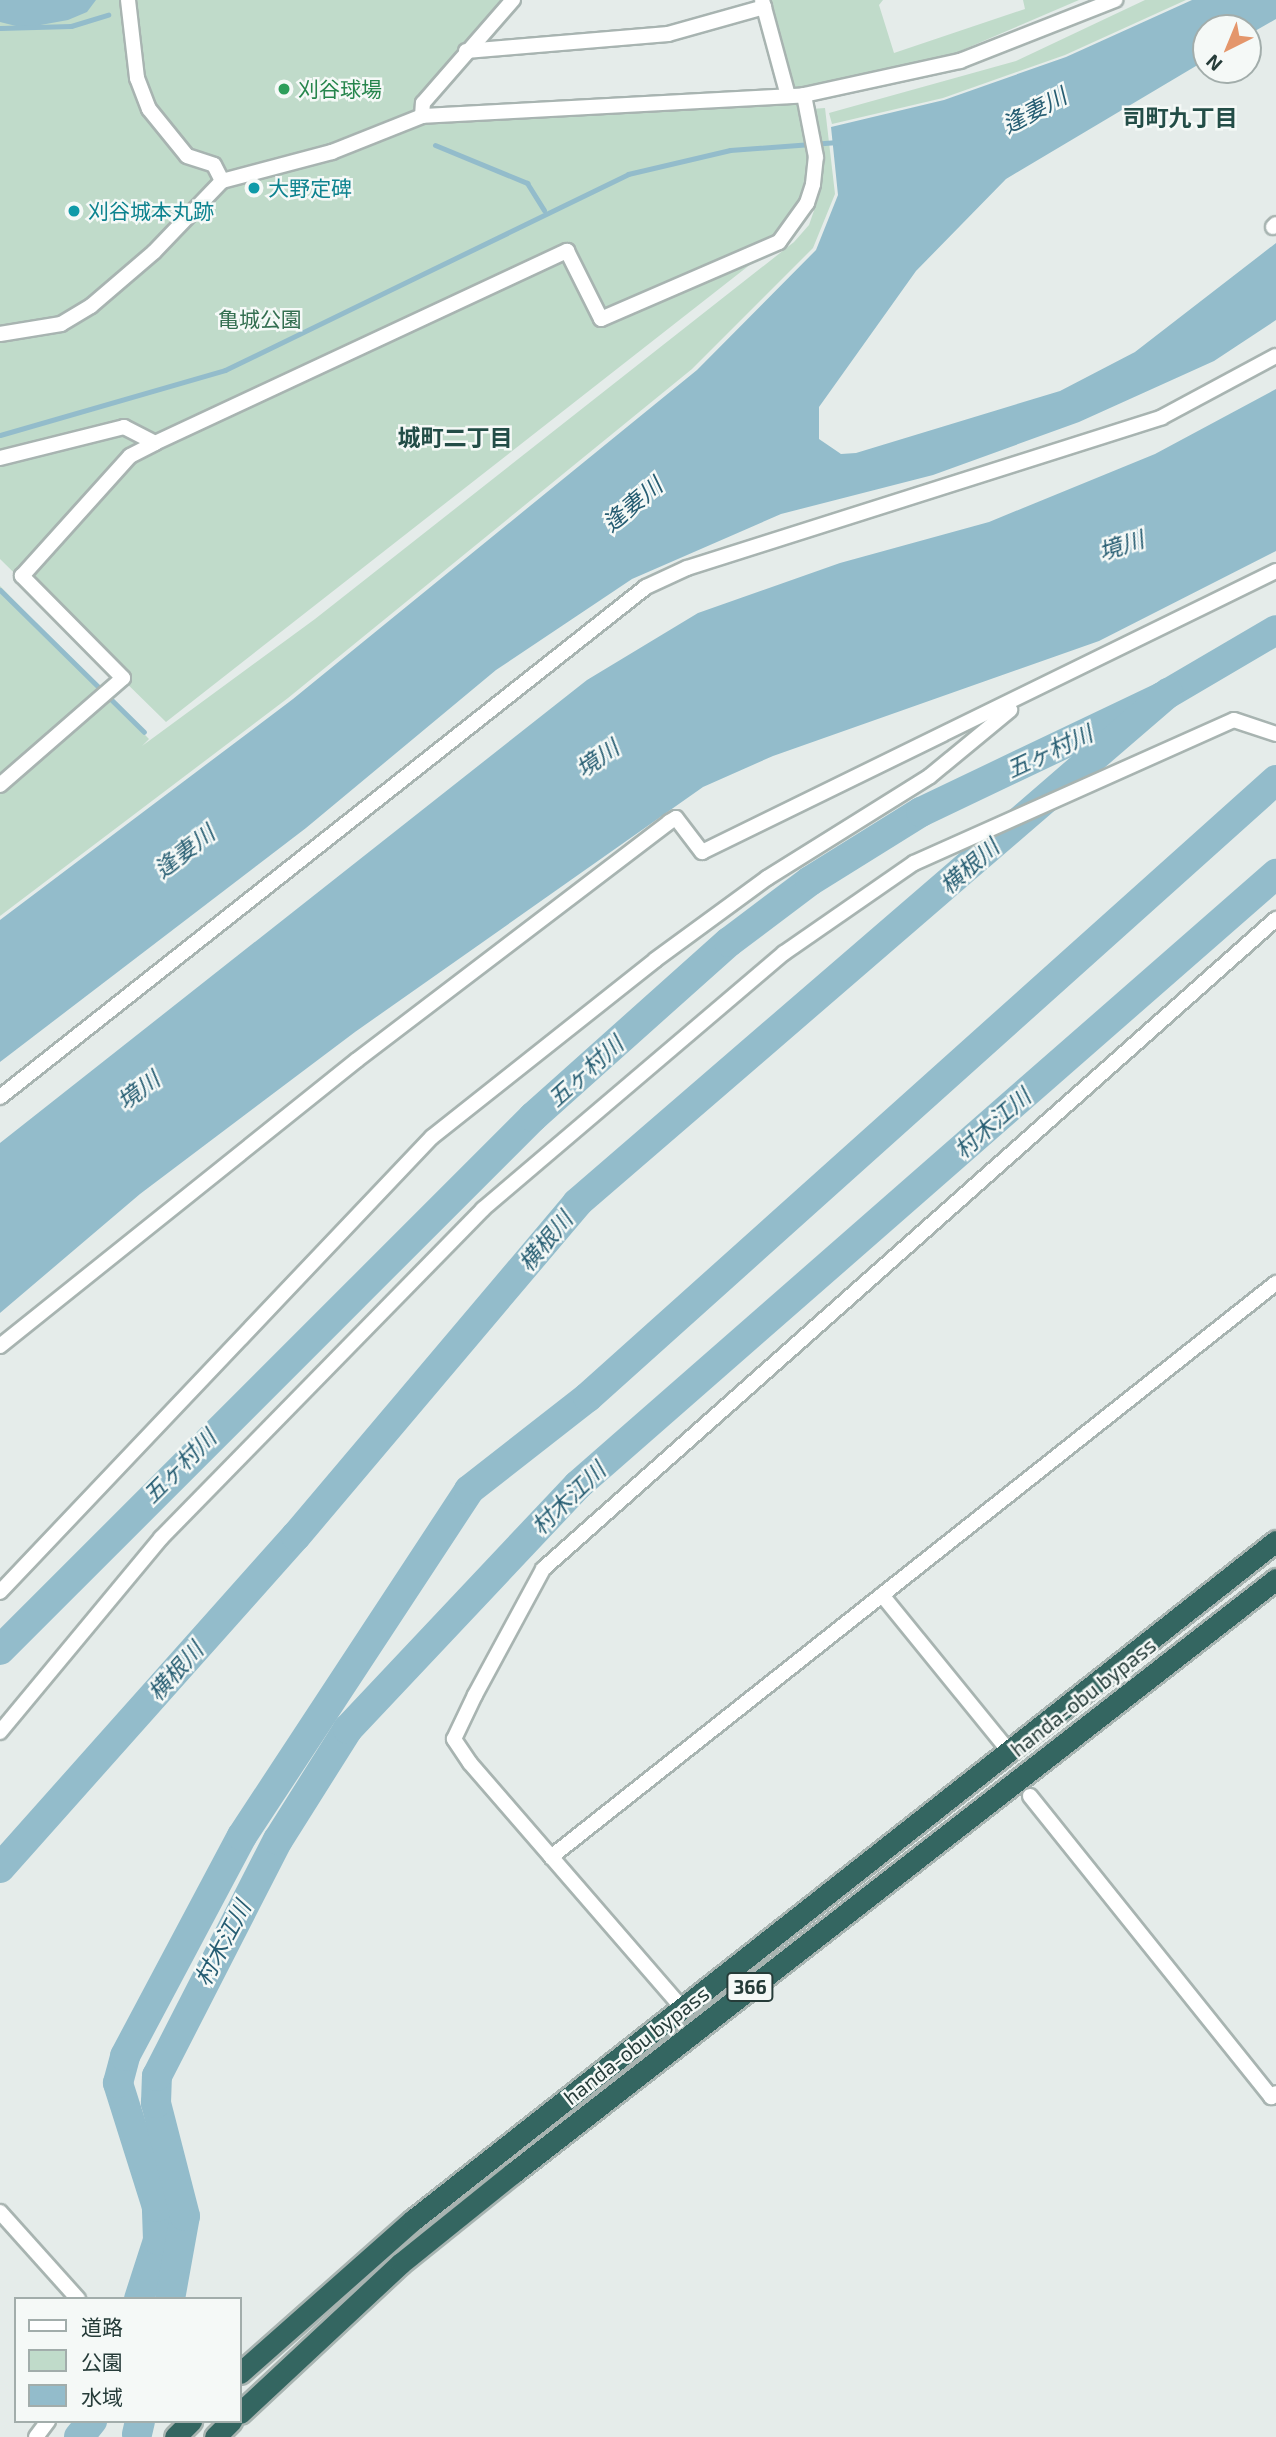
<!DOCTYPE html>
<html>
<head>
<meta charset="utf-8">
<style>
  body { margin:0 }
  #map { position:relative; width:1276px; height:2437px; overflow:hidden; background:#e5ecea; font-family:"Exo 2","Noto Sans JP",sans-serif }
  div>[style] { position:absolute }
  [style*='--x'] { left:calc(var(--x)*1px); top:calc(var(--y)*1px); width:calc(var(--w)*1px); rotate:calc(var(--a)*1deg) }
  .green>* { inset:0; background:#c0dbca }
  .water>* { inset:0; background:#93bccb }
  .stream>* { height:5px; margin:-2.5px; padding:0 2.5px; transform-origin:2.5px; border-radius:2.5px; background:#93bccb }
  .river>* { height:30px; margin:-15px; padding:0 15px; transform-origin:15px; border-radius:15px; background:#93bccb }
  .roads { filter:drop-shadow(2px 0 #a8b4b1) drop-shadow(-2px 0 #a8b4b1) drop-shadow(0 2px #a8b4b1) drop-shadow(0 -2px #a8b4b1) }
  .street>* { height:14px; margin:-7px; padding:0 7px; transform-origin:7px; border-radius:7px; background:#fff }
  .highway>* { height:21px; margin:-10.5px; padding:0 10.5px; transform-origin:10.5px; border-radius:10.5px; background:#346661 }
  .dots>* { width:19px; height:19px; translate:-50% -50%; box-sizing:border-box; border:4px solid #f5f9f7; border-radius:50% }
  span { translate:-50% -50%; white-space:nowrap; text-align:center; line-height:1.15; -webkit-text-stroke:5px #f5f9f7; paint-order:stroke }
  .shield-label span { padding:2px 5px; background:#f5f9f7; border:2px solid; border-radius:5px; -webkit-text-stroke-width:0 }
  .shield-label { font-size:19px; color:#263c39; font-weight:700 }
  .leisure-label { font-size:21px; color:#27864d }
  .left { translate:0 -50%; text-align:left }
  .culture-label { font-size:21px; color:#0d838f }
  .park-label { font-size:21px; color:#346f51 }
  .street-label { font-size:21px; color:#263c39 }
  .water-label { font-size:23px; color:#265d72; font-style:italic }
  .neighbourhood-label { font-size:23px; color:#234d47; font-weight:700 }
  .legend { position:absolute; left:14px; top:2297px; width:228px; height:126px; box-sizing:border-box; background:#f5f9f7; border:2px solid #a2adab; margin:0; padding:9px 12px; list-style:none; font-size:21px; color:#263c39 }
  .legend li { display:flex; align-items:center; gap:14px; height:35px }
  .legend b { width:35px; border:2px solid #a2adab }
  .north { position:absolute; left:1192px; top:14px; width:70px; height:70px; box-sizing:border-box; background:#f5f9f7; border:2px solid #a2adab; border-radius:50%; rotate:223deg; font-size:19px; font-weight:700; line-height:28px; text-align:center; color:#263c39 }
  .north::after { content:''; display:block; margin:auto; width:24px; height:32px; background:#e4966b; clip-path:polygon(50% 0,100% 100%,50% 72%,0 100%) }
</style>
</head>
<body>
<div id="map">
  <div class="green">
    <div style="clip-path:polygon(0 0,512px 0,455px 63px,422px 116px,804px 95px,815px 170px,807px 203px,779px 242px,166px 722px,0 559px)"></div>
    <div style="clip-path:polygon(770px 0,883px 0,879px 5px,894px 53px,1025px 9px,1023px 0,1079px 0,953px 54px,795px 89px)"></div>
    <div style="clip-path:polygon(1145px 0,1186px 0,1065px 55px,943px 98px,832px 124px,829px 113px,1016px 61px)"></div>
    <div style="clip-path:polygon(825px 108px,835px 194px,813px 248px,692px 369px,288px 698px,0 916px,0 586px,149px 739px,142px 746px,315px 619px,794px 242px,809px 225px,819px 196px,822px 171px,811px 109px)"></div>
  </div>
  <div class="water">
    <div style="clip-path:polygon(0 0,96px 0,87px 12px,68px 20px,24px 28px,0 22px)"></div>
    <div style="clip-path:polygon(1192px 0,1276px 0,1276px 19px,1248px 35px,1248px 28px,1206px 28px,1206px 60px,1006px 179px,916px 271px,819px 407px,819px 439px,841px 454px,856px 453px,1060px 391px,1135px 352px,1276px 243px,1276px 320px,1214px 361px,1079px 422px,933px 475px,781px 514px,632px 579px,496px 670px,306px 828px,0 1062px,0 920px,293px 699px,697px 370px,816px 250px,838px 195px,831px 127px,944px 100px,1066px 57px)"></div>
    <div style="clip-path:polygon(1276px 389px,1276px 551px,1099px 641px,773px 756px,703px 787px,355px 1032px,140px 1194px,0 1313px,0 1143px,587px 680px,698px 613px,840px 563px,989px 522px,1155px 454px)"></div>
  </div>
  <div class="stream">
    <div style="--x:0;--y:28;--w:71;--a:-1.6"></div>
    <div style="--x:71;--y:26;--w:39;--a:-17"></div>
    <div style="--x:435;--y:145;--w:100;--a:22.4"></div>
    <div style="--x:527;--y:183;--w:32;--a:58"></div>
    <div style="--x:0;--y:435;--w:234;--a:-16.1"></div>
    <div style="--x:225;--y:370;--w:448;--a:-25.9"></div>
    <div style="--x:628;--y:174;--w:105;--a:-13.2"></div>
    <div style="--x:730;--y:150;--w:108;--a:-4.2"></div>
    <div style="--x:0;--y:590;--w:202;--a:44.6"></div>
  </div>
  <div class="river">
    <div style="--x:0;--y:1650;--w:754;--a:-45"></div>
    <div style="--x:533;--y:1117;--w:263;--a:-41.8"></div>
    <div style="--x:729;--y:942;--w:101;--a:-37"></div>
    <div style="--x:810;--y:881;--w:131;--a:-31.9"></div>
    <div style="--x:921;--y:812;--w:267;--a:-25.5"></div>
    <div style="--x:1162;--y:697;--w:132;--a:-30.4"></div>
    <div style="--x:0;--y:1868;--w:445;--a:-48.3"></div>
    <div style="--x:296;--y:1536;--w:436;--a:-49.8"></div>
    <div style="--x:577;--y:1203;--w:781;--a:-40.79"></div>
    <div style="--x:139;--y:2299;--w:62;--a:-72.1"></div>
    <div style="--x:158;--y:2240;--w:33;--a:-92"></div>
    <div style="--x:157;--y:2207;--w:130;--a:-107.5"></div>
    <div style="--x:118;--y:2083;--w:28;--a:-75"></div>
    <div style="--x:125;--y:2056;--w:249;--a:-62"></div>
    <div style="--x:242;--y:1836;--w:414;--a:-56.7"></div>
    <div style="--x:469;--y:1490;--w:151;--a:-38"></div>
    <div style="--x:588;--y:1397;--w:924;--a:-41.89"></div>
    <div style="--x:170;--y:2299;--w:84;--a:-79.8"></div>
    <div style="--x:185;--y:2216;--w:117;--a:-104.4"></div>
    <div style="--x:156;--y:2103;--w:27;--a:-88"></div>
    <div style="--x:157;--y:2076;--w:265;--a:-62.9"></div>
    <div style="--x:278;--y:1840;--w:131;--a:-57.8"></div>
    <div style="--x:348;--y:1729;--w:335;--a:-46.7"></div>
    <div style="--x:578;--y:1485;--w:928;--a:-41.2"></div>
    <div style="--x:137;--y:2434;--w:13;--a:-77"></div>
    <div style="--x:79;--y:2437;--w:21;--a:-51"></div>
  </div>
  <div class="roads">
    <div class="street">
      <div style="--x:128;--y:0;--w:79;--a:83.4"></div>
      <div style="--x:137;--y:78;--w:33;--a:69"></div>
      <div style="--x:149;--y:109;--w:60;--a:51"></div>
      <div style="--x:187;--y:156;--w:28;--a:18"></div>
      <div style="--x:214;--y:165;--w:18;--a:63"></div>
      <div style="--x:762;--y:0;--w:99;--a:74.8"></div>
      <div style="--x:466;--y:51;--w:203;--a:-4.8"></div>
      <div style="--x:668;--y:34;--w:100;--a:-15.7"></div>
      <div style="--x:422;--y:116;--w:13;--a:-86"></div>
      <div style="--x:423;--y:103;--w:137;--a:-48.9"></div>
      <div style="--x:1273;--y:227;--w:4;--a:-45"></div>
      <div style="--x:0;--y:334;--w:62;--a:-9.3"></div>
      <div style="--x:61;--y:324;--w:35;--a:-31"></div>
      <div style="--x:91;--y:306;--w:83;--a:-40.6"></div>
      <div style="--x:154;--y:252;--w:98;--a:-46.2"></div>
      <div style="--x:222;--y:181;--w:114;--a:-14.8"></div>
      <div style="--x:332;--y:152;--w:97;--a:-21.8"></div>
      <div style="--x:422;--y:116;--w:383;--a:-3.1"></div>
      <div style="--x:804;--y:95;--w:160;--a:-12.3"></div>
      <div style="--x:960;--y:61;--w:167;--a:-21.5"></div>
      <div style="--x:0;--y:458;--w:128;--a:-14"></div>
      <div style="--x:124;--y:427;--w:35;--a:27"></div>
      <div style="--x:155;--y:443;--w:455;--a:-25"></div>
      <div style="--x:567;--y:251;--w:76;--a:63.4"></div>
      <div style="--x:601;--y:319;--w:194;--a:-23.4"></div>
      <div style="--x:779;--y:242;--w:48;--a:-54.3"></div>
      <div style="--x:807;--y:203;--w:20;--a:-72"></div>
      <div style="--x:813;--y:184;--w:27;--a:-84"></div>
      <div style="--x:816;--y:157;--w:63;--a:-101"></div>
      <div style="--x:0;--y:785;--w:163;--a:-41"></div>
      <div style="--x:123;--y:678;--w:144;--a:-134.7"></div>
      <div style="--x:22;--y:576;--w:161;--a:-48"></div>
      <div style="--x:130;--y:456;--w:28;--a:-27"></div>
      <div style="--x:0;--y:1097;--w:823;--a:-38.29"></div>
      <div style="--x:646;--y:587;--w:45;--a:-24.9"></div>
      <div style="--x:687;--y:568;--w:498;--a:-17.6"></div>
      <div style="--x:1162;--y:417;--w:129;--a:-28.2"></div>
      <div style="--x:0;--y:1346;--w:457;--a:-38.7"></div>
      <div style="--x:357;--y:1060;--w:392;--a:-37.3"></div>
      <div style="--x:669;--y:822;--w:8;--a:-30"></div>
      <div style="--x:676;--y:818;--w:43;--a:52.6"></div>
      <div style="--x:702;--y:852;--w:639;--a:-26.08"></div>
      <div style="--x:0;--y:1592;--w:627;--a:-46.49"></div>
      <div style="--x:432;--y:1137;--w:285;--a:-38.4"></div>
      <div style="--x:655;--y:960;--w:139;--a:-36.2"></div>
      <div style="--x:767;--y:878;--w:192;--a:-32"></div>
      <div style="--x:930;--y:776;--w:104;--a:-39.5"></div>
      <div style="--x:882;--y:1595;--w:201;--a:50.9"></div>
      <div style="--x:0;--y:1732;--w:252;--a:-50.3"></div>
      <div style="--x:161;--y:1538;--w:460;--a:-45.6"></div>
      <div style="--x:483;--y:1209;--w:395;--a:-40.4"></div>
      <div style="--x:784;--y:953;--w:158;--a:-34.7"></div>
      <div style="--x:914;--y:863;--w:350;--a:-24.1"></div>
      <div style="--x:1234;--y:720;--w:44;--a:18.4"></div>
      <div style="--x:1030;--y:1796;--w:386;--a:51.3"></div>
      <div style="--x:1271;--y:2097;--w:6;--a:-39"></div>
      <div style="--x:551;--y:1857;--w:925;--a:-38.37"></div>
      <div style="--x:687;--y:2004;--w:10;--a:-169"></div>
      <div style="--x:677;--y:2002;--w:316;--a:-130.9"></div>
      <div style="--x:470;--y:1763;--w:29;--a:-124"></div>
      <div style="--x:454;--y:1739;--w:49;--a:-64.5"></div>
      <div style="--x:475;--y:1695;--w:143;--a:-61.6"></div>
      <div style="--x:543;--y:1569;--w:980;--a:-41.57"></div>
      <div style="--x:0;--y:2212;--w:117;--a:48.1"></div>
      <div style="--x:36;--y:2437;--w:20;--a:-53"></div>
    </div>
    <div class="highway">
      <div style="--x:240;--y:2373;--w:231;--a:-41.5"></div>
      <div style="--x:413;--y:2220;--w:1098;--a:-38.2"></div>
      <div style="--x:240;--y:2413;--w:220;--a:-43"></div>
      <div style="--x:401;--y:2263;--w:144;--a:-38.8"></div>
      <div style="--x:513;--y:2173;--w:967;--a:-37.9"></div>
      <div style="--x:175;--y:2437;--w:23;--a:-45"></div>
      <div style="--x:215;--y:2437;--w:23;--a:-45"></div>
    </div>
  </div>
  <div class="dots">
    <div style="left:284px;top:89px;background:#2e9e5b"></div>
    <div style="left:254px;top:188px;background:#0f9aa8"></div>
    <div style="left:74px;top:211px;background:#0f9aa8"></div>
  </div>
  <div class="shield-label">
    <span style="left:750px;top:1987px">366</span>
  </div>
  <div class="leisure-label">
    <span class="left" style="left:298px;top:89px">刈谷球場</span>
  </div>
  <div class="culture-label">
    <span class="left" style="left:268px;top:188px">大野定碑</span>
    <span class="left" style="left:88px;top:211px">刈谷城本丸跡</span>
  </div>
  <div class="park-label">
    <span style="left:260px;top:319px">亀城公園</span>
  </div>
  <div class="street-label">
    <span style="left:1083px;top:1697px;rotate:-38deg">handa-obu bypass</span>
    <span style="left:636px;top:2045px;rotate:-38deg">handa-obu bypass</span>
  </div>
  <div class="water-label">
    <span style="left:1034px;top:110px;rotate:-28deg">逢妻川</span>
    <span style="left:632px;top:504px;rotate:-40deg">逢妻川</span>
    <span style="left:1121px;top:545px;rotate:-18deg">境川</span>
    <span style="left:1049px;top:751px;rotate:-25deg">五ヶ村川</span>
    <span style="left:597px;top:758px;rotate:-35deg">境川</span>
    <span style="left:184px;top:851px;rotate:-38deg">逢妻川</span>
    <span style="left:969px;top:866px;rotate:-41deg">横根川</span>
    <span style="left:585px;top:1071px;rotate:-42deg">五ヶ村川</span>
    <span style="left:138px;top:1090px;rotate:-37deg">境川</span>
    <span style="left:992px;top:1123px;rotate:-41deg">村木江川</span>
    <span style="left:545px;top:1241px;rotate:-50deg">横根川</span>
    <span style="left:179px;top:1466px;rotate:-45deg">五ヶ村川</span>
    <span style="left:568px;top:1498px;rotate:-44deg">村木江川</span>
    <span style="left:175px;top:1671px;rotate:-48deg">横根川</span>
    <span style="left:222px;top:1943px;rotate:-62deg">村木江川</span>
  </div>
  <div class="neighbourhood-label">
    <span style="left:1180px;top:117px">司町九丁目</span>
    <span style="left:455px;top:437px">城町二丁目</span>
  </div>
  <ul class="legend">
  <li><b style="height:9px;background:#fff"></b>道路</li>
  <li><b style="height:19px;background:#c0dbca"></b>公園</li>
  <li><b style="height:19px;background:#93bccb"></b>水域</li>
  </ul>
  <div class="north">N</div>
</div>
</body>
</html>
